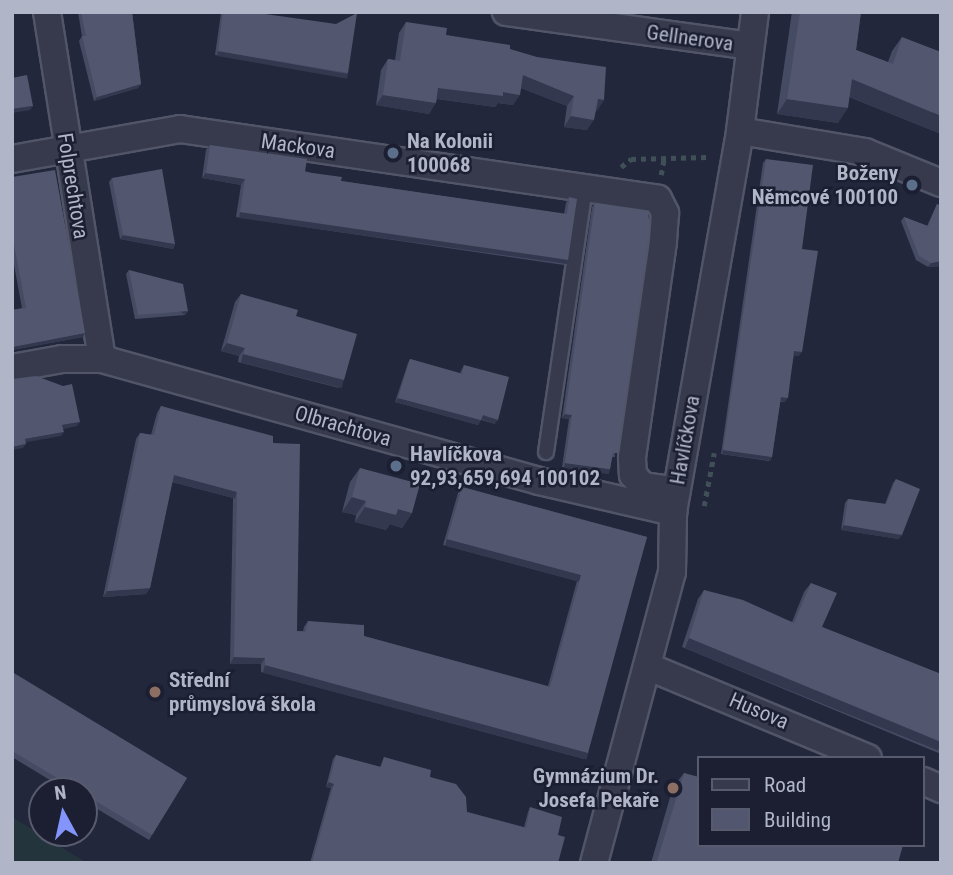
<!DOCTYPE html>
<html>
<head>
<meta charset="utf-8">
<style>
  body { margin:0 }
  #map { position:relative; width:953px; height:875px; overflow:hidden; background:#22273c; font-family:"Roboto Condensed",sans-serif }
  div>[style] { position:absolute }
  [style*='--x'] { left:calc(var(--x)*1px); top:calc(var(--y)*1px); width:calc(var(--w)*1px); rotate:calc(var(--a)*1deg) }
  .green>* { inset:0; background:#24343d }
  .path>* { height:4.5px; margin-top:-2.25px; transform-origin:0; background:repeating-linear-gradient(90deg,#3f5057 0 5px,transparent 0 10px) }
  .roads { filter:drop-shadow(2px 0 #515567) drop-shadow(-2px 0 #515567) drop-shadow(0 2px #515567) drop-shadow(0 -2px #515567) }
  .service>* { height:14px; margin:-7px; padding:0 7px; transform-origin:7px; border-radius:7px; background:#363a4c }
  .minor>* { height:26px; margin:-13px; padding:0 13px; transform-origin:13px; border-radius:13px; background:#363a4c }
  .wall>* { inset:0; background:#464b64 }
  .shaded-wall>* { inset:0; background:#33384f; transform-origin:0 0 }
  .building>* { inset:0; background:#52566e }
  .dots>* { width:19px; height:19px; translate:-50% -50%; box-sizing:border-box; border:4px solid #1b1f31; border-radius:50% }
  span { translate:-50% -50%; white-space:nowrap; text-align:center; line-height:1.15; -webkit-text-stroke:5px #1b1f31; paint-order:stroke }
  .street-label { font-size:21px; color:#b1b5c8 }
  .poi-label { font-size:21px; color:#b1b5c8; font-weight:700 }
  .left { translate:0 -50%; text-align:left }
  .right { translate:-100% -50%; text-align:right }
  .frame { position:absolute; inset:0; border:14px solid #b1b5c8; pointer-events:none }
  .legend { position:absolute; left:697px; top:756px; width:228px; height:91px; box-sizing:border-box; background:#1b1f31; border:2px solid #575b6d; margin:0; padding:9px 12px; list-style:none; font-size:21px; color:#b1b5c8 }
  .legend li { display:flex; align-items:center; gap:14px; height:35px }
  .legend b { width:35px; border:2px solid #575b6d }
  .north { position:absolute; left:28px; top:777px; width:70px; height:70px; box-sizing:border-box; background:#1b1f31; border:2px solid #575b6d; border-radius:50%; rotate:352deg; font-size:19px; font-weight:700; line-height:28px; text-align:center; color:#b1b5c8 }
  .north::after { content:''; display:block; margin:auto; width:24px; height:32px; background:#8395fb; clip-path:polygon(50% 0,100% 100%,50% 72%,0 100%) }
</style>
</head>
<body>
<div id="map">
  <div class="green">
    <div style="clip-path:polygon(12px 817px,87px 863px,12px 863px)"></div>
  </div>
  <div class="path">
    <div style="--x:621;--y:167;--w:13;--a:-39"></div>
    <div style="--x:631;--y:159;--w:76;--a:-1.5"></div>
    <div style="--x:661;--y:175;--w:17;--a:-80"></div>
    <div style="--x:704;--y:506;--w:54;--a:-79.3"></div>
  </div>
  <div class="roads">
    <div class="service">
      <div style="--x:546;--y:452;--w:267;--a:-81.6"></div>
    </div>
    <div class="minor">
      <div style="--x:47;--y:12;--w:351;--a:81"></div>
      <div style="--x:506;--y:12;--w:246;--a:7.9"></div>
      <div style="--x:740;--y:131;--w:127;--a:9.5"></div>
      <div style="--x:865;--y:152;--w:82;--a:22.2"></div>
      <div style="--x:12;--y:159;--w:171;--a:-10.1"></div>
      <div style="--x:180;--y:129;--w:483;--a:8.3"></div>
      <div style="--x:658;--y:199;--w:16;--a:63"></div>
      <div style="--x:665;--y:213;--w:29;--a:94"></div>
      <div style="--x:663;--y:242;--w:218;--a:98.2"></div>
      <div style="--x:632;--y:458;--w:17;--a:87"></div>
      <div style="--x:633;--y:475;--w:15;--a:48"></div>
      <div style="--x:643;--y:486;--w:34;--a:8"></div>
      <div style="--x:12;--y:368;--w:51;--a:-10.2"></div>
      <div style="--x:62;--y:359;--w:40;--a:0"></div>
      <div style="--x:102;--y:359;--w:454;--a:15.6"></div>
      <div style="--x:539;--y:481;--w:138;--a:13"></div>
      <div style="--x:649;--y:667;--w:237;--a:22.6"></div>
      <div style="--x:923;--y:781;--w:20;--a:24"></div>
      <div style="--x:594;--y:863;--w:301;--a:-75"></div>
      <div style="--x:672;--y:572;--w:60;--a:-89"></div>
      <div style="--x:673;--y:512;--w:387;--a:-80"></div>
      <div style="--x:740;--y:131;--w:120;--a:-82.8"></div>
    </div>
  </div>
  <div class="wall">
    <div style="clip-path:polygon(78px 12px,132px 12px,141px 84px,138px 88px,94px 101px,79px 41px,82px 36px)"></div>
    <div style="clip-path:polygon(251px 12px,348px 73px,345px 77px,215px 55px,221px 13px)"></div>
    <div style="clip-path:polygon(792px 12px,861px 12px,856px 50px,888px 62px,892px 51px,902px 37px,941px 134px,849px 97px,838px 123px,777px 114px)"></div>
    <div style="clip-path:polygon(406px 22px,446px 35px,510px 49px,597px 111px,596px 111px,587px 130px,564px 127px,567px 106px,521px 88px,513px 105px,498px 103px,495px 107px,437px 99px,429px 114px,376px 105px,381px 70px,388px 59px,395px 60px,399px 33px)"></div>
    <div style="clip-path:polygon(210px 145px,341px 181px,564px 214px,566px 203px,569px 197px,564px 265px,236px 217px,241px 185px,202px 178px,206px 150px)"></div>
    <div style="clip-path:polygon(766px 159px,802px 249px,799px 356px,794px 355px,785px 402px,780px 402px,772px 457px,769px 461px,721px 454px,763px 163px)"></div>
    <div style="clip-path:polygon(12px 177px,83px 337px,12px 350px,12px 310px,22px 308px,12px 254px)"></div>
    <div style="clip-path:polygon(112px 178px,175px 244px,173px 249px,120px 239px,109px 182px)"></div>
    <div style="clip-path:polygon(595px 203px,615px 457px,612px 457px,610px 469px,608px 473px,562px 467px,569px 419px,562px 418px,592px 207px)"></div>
    <div style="clip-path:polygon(937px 204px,941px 206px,941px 266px,928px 267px,916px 260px,901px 221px,904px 217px,927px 226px)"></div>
    <div style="clip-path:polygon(129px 270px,188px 311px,185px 315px,135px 319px,126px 274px)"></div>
    <div style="clip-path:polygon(241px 294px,296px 316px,339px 388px,238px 362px,239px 356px,221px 351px,235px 302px)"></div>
    <div style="clip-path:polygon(410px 359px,460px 373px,464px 365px,495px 424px,481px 420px,478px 425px,395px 402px,408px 363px)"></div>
    <div style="clip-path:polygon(161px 406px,273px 443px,297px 631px,303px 631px,304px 627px,308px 621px,548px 686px,577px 581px,443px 545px,458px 493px,462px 487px,647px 537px,584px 759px,261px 672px,261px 664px,230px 664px,233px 498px,172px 482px,150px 588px,146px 594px,103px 597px,136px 439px,140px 433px,151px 435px,157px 413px)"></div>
    <div style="clip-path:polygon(360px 468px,412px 513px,402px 528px,390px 524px,386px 530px,355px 522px,356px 515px,342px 512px,350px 482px)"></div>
    <div style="clip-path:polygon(896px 479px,899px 539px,841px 530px,845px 503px,848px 499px,885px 504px,893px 483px)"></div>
    <div style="clip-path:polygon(811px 583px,822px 627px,941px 674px,941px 754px,682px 647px,698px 599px,704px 590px,792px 622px,804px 592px)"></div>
    <div style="clip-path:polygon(12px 672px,187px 778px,149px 840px,84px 801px,84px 791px,68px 791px,12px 757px)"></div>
    <div style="clip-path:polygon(336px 755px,380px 767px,384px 757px,430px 777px,467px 812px,524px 827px,528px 812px,530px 807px,558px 835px,558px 863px,310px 863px,331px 788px,326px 787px,333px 759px)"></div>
    <div style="clip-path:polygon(684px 773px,898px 863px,651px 863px,673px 787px)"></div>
  </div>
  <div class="shaded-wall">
    <div style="left:218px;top:51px;width:132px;height:5px;rotate:10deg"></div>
    <div style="clip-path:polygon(523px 75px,574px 96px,567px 106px,516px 86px)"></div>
    <div style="clip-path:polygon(852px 79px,941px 116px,941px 134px,842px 94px)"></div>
    <div style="clip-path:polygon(141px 84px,138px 88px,94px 101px,97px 97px)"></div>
    <div style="clip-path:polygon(438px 88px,503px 92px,520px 95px,513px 105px,498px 103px,495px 107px,431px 98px)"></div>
    <div style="clip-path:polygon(383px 95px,436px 103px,429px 114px,376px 105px)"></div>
    <div style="clip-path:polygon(598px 99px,604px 100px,597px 111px,590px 110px)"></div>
    <div style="clip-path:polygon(787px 99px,848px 108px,838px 123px,777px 114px)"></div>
    <div style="clip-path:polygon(33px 106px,30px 110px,12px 113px,12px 109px)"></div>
    <div style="clip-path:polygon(571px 116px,594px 120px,587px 130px,564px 127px)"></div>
    <div style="clip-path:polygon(206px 173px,245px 179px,241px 185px,202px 178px)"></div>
    <div style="left:240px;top:212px;width:331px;height:6px;rotate:8deg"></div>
    <div style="clip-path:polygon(123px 235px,175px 244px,173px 249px,120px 239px)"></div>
    <div style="clip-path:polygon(941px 261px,941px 266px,928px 267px,931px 263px)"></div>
    <div style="left:188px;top:311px;width:5px;height:50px;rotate:127deg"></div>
    <div style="clip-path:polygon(85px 333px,83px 337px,12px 350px,12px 347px)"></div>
    <div style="clip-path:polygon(227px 343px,245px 348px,239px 356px,221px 351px)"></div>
    <div style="clip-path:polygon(794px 351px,802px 352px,799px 356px,791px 355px)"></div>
    <div style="left:243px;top:354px;width:104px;height:9px;rotate:14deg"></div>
    <div style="clip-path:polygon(781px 397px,788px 398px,785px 402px,778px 401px)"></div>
    <div style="clip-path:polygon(398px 398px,481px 420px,478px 425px,395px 402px)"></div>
    <div style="clip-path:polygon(565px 414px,572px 415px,569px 419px,562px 418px)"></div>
    <div style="clip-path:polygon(483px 415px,498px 420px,495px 424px,480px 419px)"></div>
    <div style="clip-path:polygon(80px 422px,77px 426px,59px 430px,62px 425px)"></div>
    <div style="clip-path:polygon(64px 432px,61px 436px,22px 443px,25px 439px)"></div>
    <div style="clip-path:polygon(26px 444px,23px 448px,12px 450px,12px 447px)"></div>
    <div style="left:723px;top:450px;width:49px;height:4px;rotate:8deg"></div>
    <div style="left:565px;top:463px;width:45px;height:5px;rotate:8deg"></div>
    <div style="left:174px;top:475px;width:65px;height:7px;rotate:15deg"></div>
    <div style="clip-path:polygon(352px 497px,366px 501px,356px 515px,342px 512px)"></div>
    <div style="clip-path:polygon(365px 507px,398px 509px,412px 513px,402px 528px,390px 524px,386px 530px,355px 522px)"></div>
    <div style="clip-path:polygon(844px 525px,902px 535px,899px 539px,841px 530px)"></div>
    <div style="left:447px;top:539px;width:139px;height:7px;rotate:15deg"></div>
    <div style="clip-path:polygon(150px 588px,146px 594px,103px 597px,107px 591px)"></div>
    <div style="left:689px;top:638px;width:273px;height:11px;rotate:22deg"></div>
    <div style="clip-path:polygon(234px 657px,265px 658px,261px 664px,230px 664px)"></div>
    <div style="left:265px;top:665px;width:335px;height:8px;rotate:15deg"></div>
    <div style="clip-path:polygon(329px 782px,334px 784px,331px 788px,326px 787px)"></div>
  </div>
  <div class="building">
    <div style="clip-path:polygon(81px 12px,132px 12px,141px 84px,97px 97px,82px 36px,86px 36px)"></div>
    <div style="clip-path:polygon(223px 12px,251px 12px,336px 24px,357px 13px,348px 73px,218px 51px)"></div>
    <div style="clip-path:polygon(800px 12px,861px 12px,856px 50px,893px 64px,902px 37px,941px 52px,941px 116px,852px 79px,848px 108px,787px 99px)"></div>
    <div style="clip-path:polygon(406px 22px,447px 28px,446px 35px,510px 45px,510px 49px,537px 57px,606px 67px,604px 100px,598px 99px,594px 120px,571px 116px,574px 96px,523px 75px,520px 95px,503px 92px,503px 96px,438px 88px,436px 103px,383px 95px,388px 59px,400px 61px)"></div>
    <div style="clip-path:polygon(27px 75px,33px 106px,12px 109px,12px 78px)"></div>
    <div style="clip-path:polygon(210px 145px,307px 159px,305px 172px,342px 177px,341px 181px,567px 214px,569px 197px,577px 199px,568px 260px,240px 212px,245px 179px,206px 173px)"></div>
    <div style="clip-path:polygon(766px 159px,813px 165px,802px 249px,818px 251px,802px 352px,794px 351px,788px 398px,781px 397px,772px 457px,723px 450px)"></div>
    <div style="clip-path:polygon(162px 169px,175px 244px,123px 235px,112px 178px)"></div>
    <div style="clip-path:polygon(55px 170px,85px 333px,12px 347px,12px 310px,26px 308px,12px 234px,12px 198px,13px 198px,12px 177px)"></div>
    <div style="clip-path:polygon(595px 203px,648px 211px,650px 228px,618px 453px,613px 453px,610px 469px,565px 463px,572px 415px,565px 414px)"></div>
    <div style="clip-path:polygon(937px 204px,941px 206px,941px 261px,931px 263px,919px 256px,904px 217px,928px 226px)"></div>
    <div style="clip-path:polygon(129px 270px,183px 284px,188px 311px,138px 315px)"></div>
    <div style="clip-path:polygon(241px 294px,298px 310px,296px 316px,357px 334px,344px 380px,243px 354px,245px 348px,227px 343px)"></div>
    <div style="clip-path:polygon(410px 359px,462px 374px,464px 365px,509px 377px,498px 420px,483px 415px,481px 420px,398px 398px)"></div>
    <div style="clip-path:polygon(36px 376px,63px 386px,72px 384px,80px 422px,62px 425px,64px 432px,25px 439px,26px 444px,12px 447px,12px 379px)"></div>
    <div style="clip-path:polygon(161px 406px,273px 436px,273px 443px,300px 444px,297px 631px,305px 632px,308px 621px,364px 625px,364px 636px,550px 687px,581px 575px,447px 539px,462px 487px,647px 537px,588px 753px,265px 665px,265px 658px,234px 657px,237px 492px,174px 475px,150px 588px,107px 591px,140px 433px,154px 435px)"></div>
    <div style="clip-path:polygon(360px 468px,420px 484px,412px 513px,398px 509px,396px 515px,365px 507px,366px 501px,352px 497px)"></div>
    <div style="clip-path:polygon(896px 479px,920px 489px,902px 535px,844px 525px,848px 499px,886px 504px)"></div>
    <div style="clip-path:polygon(811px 583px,837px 593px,822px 627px,941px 674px,941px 742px,689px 638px,704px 590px,743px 600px,794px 623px)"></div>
    <div style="clip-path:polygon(12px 672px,187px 778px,152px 835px,84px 794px,84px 791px,79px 791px,12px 751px)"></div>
    <div style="clip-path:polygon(336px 755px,381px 767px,384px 757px,431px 770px,430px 777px,456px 784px,466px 797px,467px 812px,526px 828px,530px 807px,562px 817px,558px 835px,565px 837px,558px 863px,312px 863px,334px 784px,329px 782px)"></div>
    <div style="clip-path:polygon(684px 773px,699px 777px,699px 845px,903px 845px,898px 863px,662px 863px,657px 861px)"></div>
  </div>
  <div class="dots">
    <div style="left:393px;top:153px;background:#5c6f8a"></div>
    <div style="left:912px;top:185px;background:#5c6f8a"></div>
    <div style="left:396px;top:466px;background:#5c6f8a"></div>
    <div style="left:155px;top:692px;background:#8d6e63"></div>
    <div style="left:673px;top:788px;background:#8d6e63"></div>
  </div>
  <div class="street-label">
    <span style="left:690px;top:38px;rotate:8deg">Gellnerova</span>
    <span style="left:298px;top:146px;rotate:8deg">Mackova</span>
    <span style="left:73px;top:186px;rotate:81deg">Folprechtova</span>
    <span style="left:343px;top:426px;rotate:16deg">Olbrachtova</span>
    <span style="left:685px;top:440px;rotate:-80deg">Havlíčkova</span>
    <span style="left:759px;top:711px;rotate:23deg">Husova</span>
  </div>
  <div class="poi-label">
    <span class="left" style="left:407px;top:153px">Na Kolonii<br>100068</span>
    <span class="right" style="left:898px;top:185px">Boženy<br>Němcové 100100</span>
    <span class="left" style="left:410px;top:466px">Havlíčkova<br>92,93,659,694 100102</span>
    <span class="left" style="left:169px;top:692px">Střední<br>průmyslová škola</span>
    <span class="right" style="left:659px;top:788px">Gymnázium Dr.<br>Josefa Pekaře</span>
  </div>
  <div class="frame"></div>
  <ul class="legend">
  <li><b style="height:9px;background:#363a4c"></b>Road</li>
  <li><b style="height:19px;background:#52566e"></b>Building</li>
  </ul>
  <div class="north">N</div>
</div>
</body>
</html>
